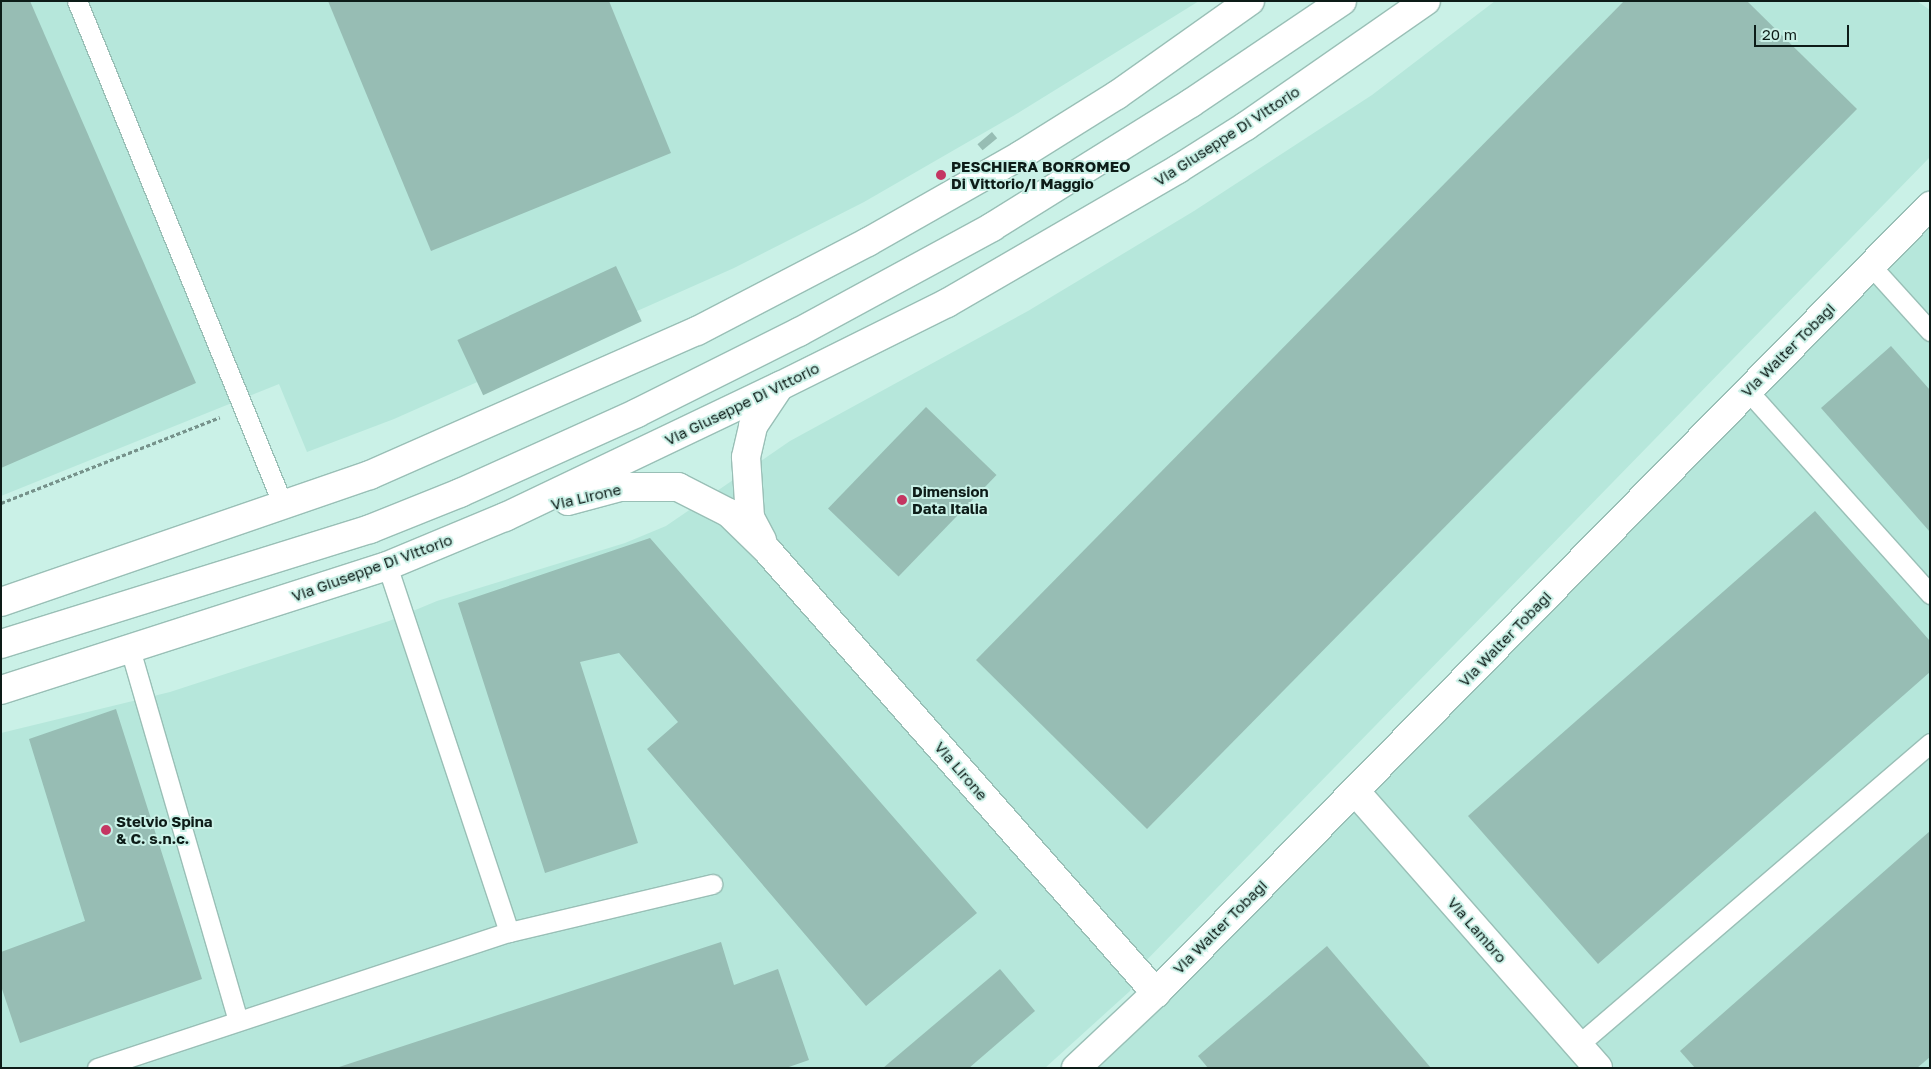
<!DOCTYPE html>
<html>
<head>
<meta charset="utf-8">
<style>
  body { margin:0 }
  #map { position:relative; width:1931px; height:1069px; overflow:hidden; background:#caf1e7; font-family:"Golos Text",sans-serif }
  div>[style] { position:absolute }
  [style*='--x'] { left:calc(var(--x)*1px); top:calc(var(--y)*1px); width:calc(var(--w)*1px); rotate:calc(var(--a)*1deg) }
  .built>* { inset:0; background:#b6e7db }
  .building>* { inset:0; background:#97bdb4; transform-origin:0 0 }
  .path>* { height:3px; margin-top:-1.5px; transform-origin:0; background:repeating-linear-gradient(90deg,#76928b 0 4px,transparent 0 6.5px) }
  .roads { filter:drop-shadow(1px 0 #99bfb6) drop-shadow(-1px 0 #99bfb6) drop-shadow(0 1px #99bfb6) drop-shadow(0 -1px #99bfb6) }
  .lane>* { height:19px; margin:-9.5px; padding:0 9.5px; transform-origin:9.5px; border-radius:9.5px; background:#fff }
  .street>* { height:28px; margin:-14px; padding:0 14px; transform-origin:14px; border-radius:14px; background:#fff }
  .secondary>* { height:28px; margin:-14px; padding:0 14px; transform-origin:14px; border-radius:14px; background:#fff }
  .dots>* { width:14px; height:14px; translate:-50% -50%; box-sizing:border-box; border:2px solid #caf1e7; border-radius:50% }
  span { translate:-50% -50%; white-space:nowrap; text-align:center; line-height:1.15; -webkit-text-stroke:4px #caf1e7; paint-order:stroke }
  .street-label { font-size:15px; color:#0d1c18 }
  .poi-label { font-size:15px; color:#0d1c18; font-weight:700 }
  .left { translate:0 -50%; text-align:left }
  .frame { position:absolute; inset:0; border:2px solid #0d1c18; pointer-events:none }
  .scale { position:absolute; left:1754px; top:25px; width:95px; height:22px; box-sizing:border-box; border:2px solid #0d1c18; border-top:0; padding-left:6px; font-size:15px; line-height:18px; white-space:nowrap; color:#0d1c18; -webkit-text-stroke:4px #caf1e7; paint-order:stroke }
</style>
</head>
<body>
<div id="map">
  <div class="built">
    <div style="clip-path:polygon(1px 1px,1199px 1px,1013px 116px,864px 202px,734px 268px,394px 419px,307px 452px,279px 384px,1px 496px)"></div>
    <div style="clip-path:polygon(1495px 1px,1917px 1px,1930px 10px,1930px 157px,1136px 971px,1130px 991px,1045px 1068px,1px 1068px,1px 733px,170px 692px,389px 621px,437px 601px,625px 543px,666px 526px,790px 441px,1028px 311px,1194px 211px,1372px 95px)"></div>
    <div style="clip-path:polygon(1930px 206px,1930px 1068px,1076px 1068px)"></div>
  </div>
  <div class="building">
    <div style="clip-path:polygon(1px 1px,30px 1px,196px 383px,1px 468px)"></div>
    <div style="clip-path:polygon(328px 1px,609px 1px,671px 153px,431px 251px)"></div>
    <div style="clip-path:polygon(1624px 1px,1747px 1px,1857px 109px,1147px 829px,976px 660px)"></div>
    <div style="left:992px;top:132px;width:8px;height:19px;rotate:50deg"></div>
    <div style="left:616px;top:266px;width:61px;height:175px;rotate:65deg"></div>
    <div style="clip-path:polygon(1891px 346px,1930px 390px,1930px 532px,1821px 408px)"></div>
    <div style="left:926px;top:407px;width:98px;height:141px;rotate:44deg"></div>
    <div style="clip-path:polygon(1815px 511px,1930px 641px,1930px 672px,1598px 964px,1468px 816px)"></div>
    <div style="clip-path:polygon(650px 538px,977px 913px,866px 1006px,647px 749px,678px 722px,619px 653px,580px 662px,638px 843px,545px 873px,458px 603px)"></div>
    <div style="clip-path:polygon(116px 709px,202px 979px,20px 1043px,1px 986px,1px 952px,85px 921px,29px 739px)"></div>
    <div style="clip-path:polygon(1930px 831px,1930px 1057px,1917px 1068px,1695px 1068px,1680px 1051px)"></div>
    <div style="clip-path:polygon(721px 942px,734px 985px,778px 969px,809px 1060px,786px 1068px,336px 1068px)"></div>
    <div style="clip-path:polygon(1327px 946px,1431px 1068px,1208px 1068px,1198px 1056px)"></div>
    <div style="clip-path:polygon(1000px 969px,1035px 1011px,969px 1068px,883px 1068px)"></div>
  </div>
  <div class="path">
    <div style="--x:1;--y:503;--w:235;--a:-21.4"></div>
  </div>
  <div class="roads">
    <div class="lane">
      <div style="--x:77;--y:1;--w:544;--a:67.77"></div>
      <div style="--x:1871;--y:266;--w:88;--a:47.8"></div>
      <div style="--x:1748;--y:391;--w:273;--a:48.1"></div>
      <div style="--x:130;--y:649;--w:387;--a:73.8"></div>
      <div style="--x:509;--y:932;--w:209;--a:-13.3"></div>
      <div style="--x:1578;--y:1045;--w:464;--a:-40.6"></div>
      <div style="--x:97;--y:1068;--w:434;--a:-18.3"></div>
      <div style="--x:509;--y:932;--w:386;--a:-108.4"></div>
    </div>
    <div class="street">
      <div style="--x:568;--y:501;--w:54;--a:-15.1"></div>
      <div style="--x:620;--y:487;--w:58;--a:0"></div>
      <div style="--x:678;--y:487;--w:57;--a:27"></div>
      <div style="--x:729;--y:513;--w:53;--a:44.2"></div>
      <div style="--x:767;--y:550;--w:590;--a:48.71"></div>
      <div style="--x:762;--y:540;--w:26;--a:-118"></div>
      <div style="--x:750;--y:517;--w:60;--a:-93.8"></div>
      <div style="--x:746;--y:457;--w:32;--a:-77"></div>
      <div style="--x:753;--y:426;--w:47;--a:-56.3"></div>
      <div style="--x:1;--y:602;--w:390;--a:-19"></div>
      <div style="--x:370;--y:475;--w:357;--a:-23.8"></div>
      <div style="--x:697;--y:331;--w:193;--a:-27.5"></div>
      <div style="--x:868;--y:242;--w:176;--a:-29.6"></div>
      <div style="--x:1021;--y:155;--w:113;--a:-32"></div>
      <div style="--x:1117;--y:95;--w:163;--a:-35.3"></div>
      <div style="--x:1;--y:690;--w:405;--a:-17.8"></div>
      <div style="--x:387;--y:566;--w:128;--a:-22.6"></div>
      <div style="--x:505;--y:517;--w:305;--a:-25.5"></div>
      <div style="--x:780;--y:386;--w:186;--a:-26.4"></div>
      <div style="--x:947;--y:303;--w:267;--a:-30.1"></div>
      <div style="--x:1178;--y:169;--w:80;--a:-32.3"></div>
      <div style="--x:1246;--y:126;--w:219;--a:-34.8"></div>
      <div style="--x:1355;--y:791;--w:368;--a:48.7"></div>
      <div style="--x:1076;--y:1068;--w:110;--a:-43.2"></div>
      <div style="--x:1156;--y:993;--w:1104;--a:-45.48"></div>
    </div>
    <div class="secondary">
      <div style="--x:1;--y:644;--w:387;--a:-17.3"></div>
      <div style="--x:370;--y:529;--w:97;--a:-21.8"></div>
      <div style="--x:460;--y:493;--w:194;--a:-24.3"></div>
      <div style="--x:637;--y:413;--w:181;--a:-26.6"></div>
      <div style="--x:799;--y:332;--w:220;--a:-28.5"></div>
      <div style="--x:992;--y:227;--w:234;--a:-31.9"></div>
      <div style="--x:1191;--y:103;--w:182;--a:-34"></div>
    </div>
  </div>
  <div class="dots">
    <div style="left:941px;top:175px;background:#c43662"></div>
    <div style="left:902px;top:500px;background:#c43662"></div>
    <div style="left:106px;top:830px;background:#c43662"></div>
  </div>
  <div class="street-label">
    <span style="left:1227px;top:136px;rotate:-33deg">Via Giuseppe Di Vittorio</span>
    <span style="left:1788px;top:350px;rotate:-45deg">Via Walter Tobagi</span>
    <span style="left:742px;top:404px;rotate:-26deg">Via Giuseppe Di Vittorio</span>
    <span style="left:586px;top:497px;rotate:-13deg">Via Lirone</span>
    <span style="left:372px;top:568px;rotate:-20deg">Via Giuseppe Di Vittorio</span>
    <span style="left:1505px;top:639px;rotate:-46deg">Via Walter Tobagi</span>
    <span style="left:961px;top:771px;rotate:49deg">Via Lirone</span>
    <span style="left:1220px;top:927px;rotate:-45deg">Via Walter Tobagi</span>
    <span style="left:1477px;top:930px;rotate:49deg">Via Lambro</span>
  </div>
  <div class="poi-label">
    <span class="left" style="left:951px;top:175px">PESCHIERA BORROMEO<br>Di Vittorio/I Maggio</span>
    <span class="left" style="left:912px;top:500px">Dimension<br>Data Italia</span>
    <span class="left" style="left:116px;top:830px">Stelvio Spina<br>&amp; C. s.n.c.</span>
  </div>
  <div class="frame"></div>
  <div class="scale">20 m</div>
</div>
</body>
</html>
